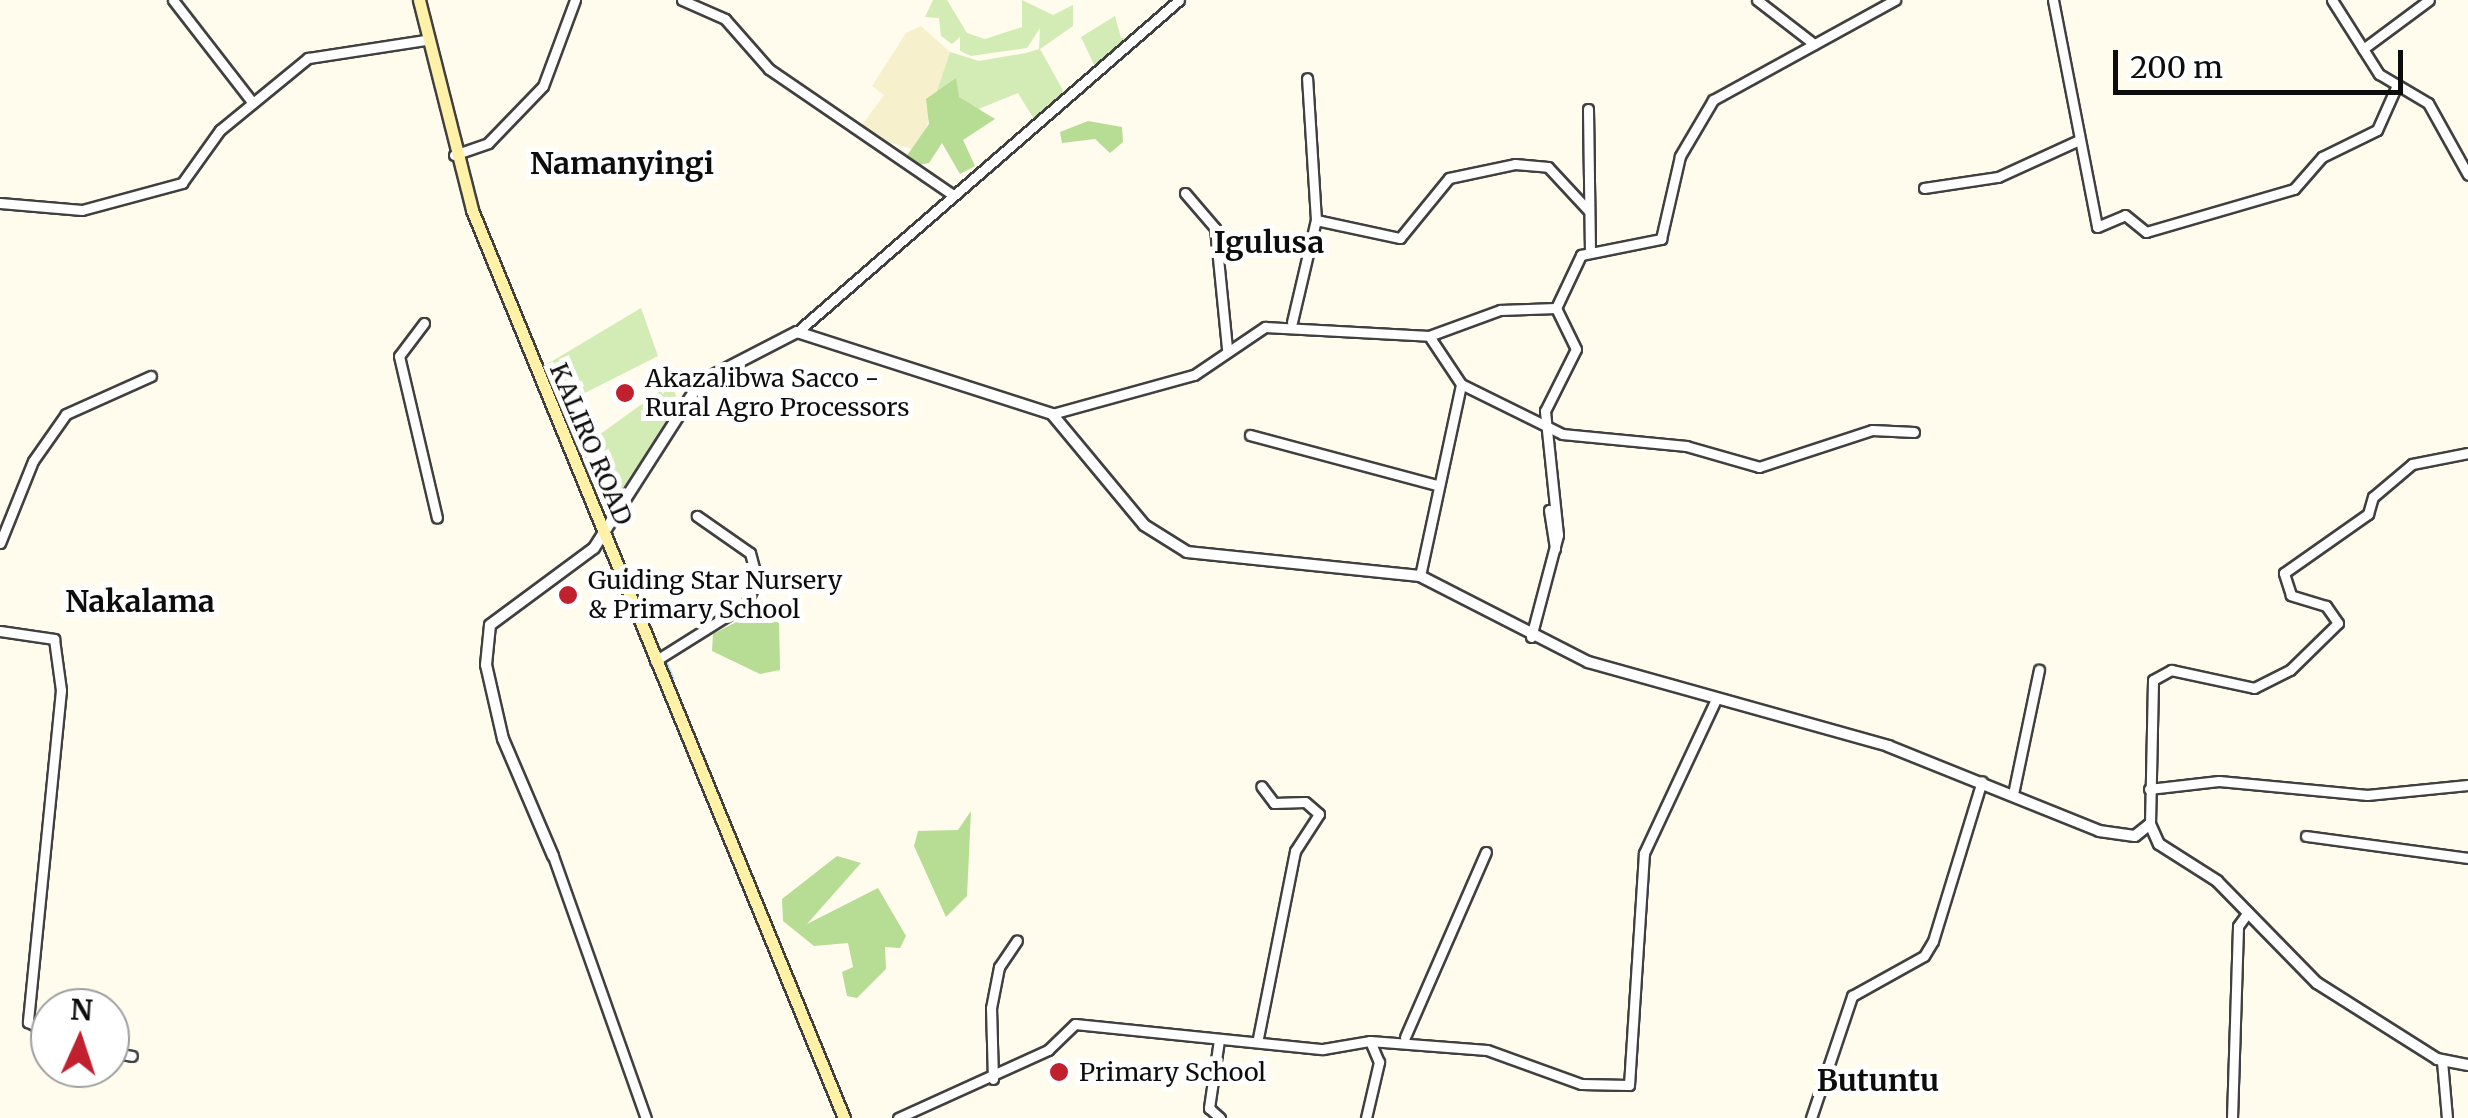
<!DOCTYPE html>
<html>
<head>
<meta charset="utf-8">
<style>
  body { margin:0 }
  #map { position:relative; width:2468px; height:1118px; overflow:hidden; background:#fffbed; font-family:Merriweather,serif }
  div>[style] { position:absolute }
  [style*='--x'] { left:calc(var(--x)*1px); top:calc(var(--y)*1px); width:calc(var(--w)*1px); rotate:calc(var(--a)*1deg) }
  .farmland>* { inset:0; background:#f6f1cc }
  .green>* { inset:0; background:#d3ebb5 }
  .forest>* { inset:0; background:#b7dc94 }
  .stream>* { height:2.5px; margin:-1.25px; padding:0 1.25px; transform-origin:1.25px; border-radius:1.25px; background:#afe0f8 }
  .roads { filter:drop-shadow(2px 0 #404040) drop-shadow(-2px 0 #404040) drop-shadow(0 2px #404040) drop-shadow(0 -2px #404040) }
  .minor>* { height:9px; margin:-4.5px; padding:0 4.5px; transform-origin:4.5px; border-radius:4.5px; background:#fff }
  .tertiary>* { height:10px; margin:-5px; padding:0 5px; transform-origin:5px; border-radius:5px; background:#fff }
  .secondary>* { height:11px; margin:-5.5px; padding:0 5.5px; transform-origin:5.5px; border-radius:5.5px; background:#fff2a8 }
  .dots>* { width:28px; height:28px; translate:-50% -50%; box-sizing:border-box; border:5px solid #fff; border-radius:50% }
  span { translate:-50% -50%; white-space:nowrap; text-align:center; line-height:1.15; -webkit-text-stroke:10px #fff; paint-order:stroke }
  .poi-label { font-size:25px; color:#0d0d0d }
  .left { translate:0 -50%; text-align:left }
  .street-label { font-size:25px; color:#0d0d0d }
  .quarter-label { font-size:30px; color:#0d0d0d; font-weight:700 }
  .north { position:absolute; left:30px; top:988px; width:100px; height:100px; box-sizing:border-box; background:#fff; border:2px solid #9e9e9e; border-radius:50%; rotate:3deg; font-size:28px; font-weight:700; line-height:40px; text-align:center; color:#0d0d0d }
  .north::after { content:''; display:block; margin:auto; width:35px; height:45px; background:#c1202e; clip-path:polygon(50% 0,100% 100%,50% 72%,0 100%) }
  .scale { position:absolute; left:2113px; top:50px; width:290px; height:45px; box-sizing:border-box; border:5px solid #0d0d0d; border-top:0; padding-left:12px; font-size:30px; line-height:35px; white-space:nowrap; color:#0d0d0d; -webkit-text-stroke:8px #fff; paint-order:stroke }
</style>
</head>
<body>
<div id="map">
  <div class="farmland">
    <div style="clip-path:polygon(921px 26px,950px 52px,919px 151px,856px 133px,884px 95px,872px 86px,906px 33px)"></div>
  </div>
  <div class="green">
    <div style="clip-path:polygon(933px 0,947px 0,967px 33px,985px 39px,1022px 27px,1022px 0,1053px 15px,1073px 5px,1073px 26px,1040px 49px,1065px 94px,1035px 121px,1018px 93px,976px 110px,936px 94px,950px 52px,979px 61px,1026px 53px,1039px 49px,1040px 28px,1027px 48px,971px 56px,960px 51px,960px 37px,952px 44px,941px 36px,939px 18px,925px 17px)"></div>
    <div style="clip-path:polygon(1115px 16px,1121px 38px,1131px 38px,1096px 69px,1081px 37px)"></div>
    <div style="clip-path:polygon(641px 308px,658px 356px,561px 405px,544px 366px)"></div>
    <div style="clip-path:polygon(671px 383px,680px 406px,608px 511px,581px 448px)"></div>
  </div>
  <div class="forest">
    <div style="clip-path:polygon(956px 78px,959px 97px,995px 119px,963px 140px,975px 166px,960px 174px,942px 143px,929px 163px,912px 166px,906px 157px,929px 124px,926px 99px)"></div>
    <div style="clip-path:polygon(1088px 121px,1122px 127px,1123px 142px,1110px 153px,1095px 139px,1062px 143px,1060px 132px)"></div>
    <div style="clip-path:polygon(754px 613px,779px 623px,780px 670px,760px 674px,712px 651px,713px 634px)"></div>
    <div style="clip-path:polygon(971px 811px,967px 896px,946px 917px,914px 846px,918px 831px,958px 830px)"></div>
    <div style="clip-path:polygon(837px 856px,861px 863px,807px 924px,878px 888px,906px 936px,900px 948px,885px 947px,886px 969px,857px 998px,847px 996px,842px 972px,853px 967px,848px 943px,814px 946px,783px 921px,782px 899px)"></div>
  </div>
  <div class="stream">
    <div style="--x:638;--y:597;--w:32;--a:70"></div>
    <div style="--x:652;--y:634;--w:23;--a:61"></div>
    <div style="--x:667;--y:664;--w:15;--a:67"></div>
  </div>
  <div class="roads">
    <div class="minor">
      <div style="--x:173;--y:0;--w:129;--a:52.2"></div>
      <div style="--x:682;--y:0;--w:47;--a:23.8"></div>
      <div style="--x:725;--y:19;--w:67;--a:48.7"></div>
      <div style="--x:769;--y:69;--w:223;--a:34.4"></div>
      <div style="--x:1757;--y:0;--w:72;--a:37.7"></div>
      <div style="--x:2053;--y:0;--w:231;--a:79"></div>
      <div style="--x:2097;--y:227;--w:30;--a:-23"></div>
      <div style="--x:2125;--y:215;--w:27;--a:39"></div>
      <div style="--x:2146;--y:232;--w:154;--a:-16.2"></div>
      <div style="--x:2294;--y:189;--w:43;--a:-48.8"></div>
      <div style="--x:2322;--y:157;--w:61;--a:-26.1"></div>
      <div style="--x:2377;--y:130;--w:49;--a:-66"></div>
      <div style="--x:2332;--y:0;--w:88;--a:57.6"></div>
      <div style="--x:2379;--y:74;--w:57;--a:30.6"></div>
      <div style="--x:2428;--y:103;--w:82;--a:60.9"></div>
      <div style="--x:2363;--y:49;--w:82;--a:-36.6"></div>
      <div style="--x:1588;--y:109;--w:140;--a:89.2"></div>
      <div style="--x:454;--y:155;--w:36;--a:-19"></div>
      <div style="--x:488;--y:143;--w:79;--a:-46"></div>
      <div style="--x:543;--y:86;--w:92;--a:-69.6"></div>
      <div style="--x:1924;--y:188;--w:75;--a:-8.5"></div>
      <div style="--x:1998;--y:177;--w:87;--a:-24.5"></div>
      <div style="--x:1185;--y:193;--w:46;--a:49.4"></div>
      <div style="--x:1215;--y:228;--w:122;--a:84.3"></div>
      <div style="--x:0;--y:203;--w:82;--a:4.9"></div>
      <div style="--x:82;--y:210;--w:104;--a:-15.1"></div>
      <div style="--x:182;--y:183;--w:65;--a:-54.4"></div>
      <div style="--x:220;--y:130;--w:114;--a:-39.3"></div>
      <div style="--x:308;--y:58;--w:119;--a:-8.7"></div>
      <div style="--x:1316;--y:220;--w:86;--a:12.1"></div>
      <div style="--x:1400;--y:238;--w:77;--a:-50.8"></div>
      <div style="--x:1449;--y:178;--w:67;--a:-12"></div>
      <div style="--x:1515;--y:164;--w:33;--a:5"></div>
      <div style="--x:1548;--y:167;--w:59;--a:47.1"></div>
      <div style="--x:1292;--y:322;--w:105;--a:-76.8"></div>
      <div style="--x:1316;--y:220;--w:142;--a:-93.6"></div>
      <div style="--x:424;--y:323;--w:41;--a:127.1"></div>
      <div style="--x:399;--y:356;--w:166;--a:76.8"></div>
      <div style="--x:797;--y:332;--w:506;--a:-40.99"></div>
      <div style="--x:1429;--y:336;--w:58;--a:56.3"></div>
      <div style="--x:1461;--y:384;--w:113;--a:26.3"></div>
      <div style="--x:1562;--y:434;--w:125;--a:5.5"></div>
      <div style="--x:1686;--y:446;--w:76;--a:16"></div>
      <div style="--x:1759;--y:467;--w:119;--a:-18.1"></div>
      <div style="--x:1872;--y:430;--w:42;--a:2.7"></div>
      <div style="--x:1052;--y:414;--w:147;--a:-15.4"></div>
      <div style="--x:1194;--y:375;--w:86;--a:-34.1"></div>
      <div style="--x:1265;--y:327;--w:164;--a:3.1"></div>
      <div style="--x:1429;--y:336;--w:76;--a:-20.1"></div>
      <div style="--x:1500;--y:310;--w:56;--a:-2"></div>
      <div style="--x:1556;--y:308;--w:59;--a:-64.7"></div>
      <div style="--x:1581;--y:255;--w:82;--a:-11.3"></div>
      <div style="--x:1661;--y:239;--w:85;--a:-77.1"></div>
      <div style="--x:1680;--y:156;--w:65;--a:-59.5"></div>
      <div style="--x:1713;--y:100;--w:208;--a:-28.8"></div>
      <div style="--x:1250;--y:435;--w:194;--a:15"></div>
      <div style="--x:1549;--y:510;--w:39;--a:81"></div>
      <div style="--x:0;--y:543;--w:88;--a:-68.1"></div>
      <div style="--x:33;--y:461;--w:57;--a:-54.9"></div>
      <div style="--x:66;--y:414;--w:93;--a:-24.1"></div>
      <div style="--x:1420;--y:576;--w:196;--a:-77.9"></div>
      <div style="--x:0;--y:631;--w:55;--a:8.4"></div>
      <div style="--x:54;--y:639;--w:51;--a:82.2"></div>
      <div style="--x:61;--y:690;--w:334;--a:95.7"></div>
      <div style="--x:28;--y:1022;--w:25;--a:27"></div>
      <div style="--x:1531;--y:637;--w:106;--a:-75.2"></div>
      <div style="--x:1558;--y:535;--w:125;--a:-96"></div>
      <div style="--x:1545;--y:411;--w:69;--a:-63.4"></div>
      <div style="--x:1576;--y:349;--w:46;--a:-116"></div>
      <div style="--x:655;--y:661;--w:107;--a:-32.1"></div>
      <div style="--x:746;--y:604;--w:27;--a:-66"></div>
      <div style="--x:757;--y:579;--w:27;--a:-105"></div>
      <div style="--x:750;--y:553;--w:65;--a:-145.1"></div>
      <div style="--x:2149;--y:789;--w:70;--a:-6.5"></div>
      <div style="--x:2219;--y:781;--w:149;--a:5.4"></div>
      <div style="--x:2367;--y:795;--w:101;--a:-5.7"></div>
      <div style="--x:2013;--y:794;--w:127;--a:-78.2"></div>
      <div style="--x:2150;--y:824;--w:144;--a:-88.8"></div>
      <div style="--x:2153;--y:680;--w:21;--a:-29"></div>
      <div style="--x:2171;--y:670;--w:85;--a:12.2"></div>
      <div style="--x:2254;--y:688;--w:40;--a:-26.6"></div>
      <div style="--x:2290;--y:670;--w:67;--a:-44.4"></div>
      <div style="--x:2338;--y:623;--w:21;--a:-125"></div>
      <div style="--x:2326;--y:606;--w:37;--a:-163"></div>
      <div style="--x:2291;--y:595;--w:23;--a:-108"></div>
      <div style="--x:2284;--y:573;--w:103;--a:-35.1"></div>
      <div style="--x:2368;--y:514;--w:18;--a:-74"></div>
      <div style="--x:2373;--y:497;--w:51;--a:-40.2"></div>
      <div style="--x:2412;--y:464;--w:57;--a:-11.1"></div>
      <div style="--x:2306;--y:836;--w:163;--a:7.7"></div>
      <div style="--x:553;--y:856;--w:278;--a:70.5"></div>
      <div style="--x:1405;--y:1037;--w:202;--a:-66.4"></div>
      <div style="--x:1258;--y:1038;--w:191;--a:-78.8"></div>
      <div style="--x:1295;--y:851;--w:44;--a:-57"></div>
      <div style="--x:1319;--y:814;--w:18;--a:-139"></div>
      <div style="--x:1305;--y:802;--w:31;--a:178"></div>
      <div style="--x:1274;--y:803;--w:21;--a:-127"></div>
      <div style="--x:1219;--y:1040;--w:69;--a:98.4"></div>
      <div style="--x:1209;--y:1108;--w:15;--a:42"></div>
      <div style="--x:1370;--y:1041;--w:117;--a:4.4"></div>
      <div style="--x:1487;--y:1050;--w:100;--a:19.9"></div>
      <div style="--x:1581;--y:1084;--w:48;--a:1.2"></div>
      <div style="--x:1629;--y:1085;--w:232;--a:-86.3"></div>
      <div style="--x:1644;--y:853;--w:170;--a:-64.9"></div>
      <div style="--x:110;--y:1052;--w:22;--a:10"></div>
      <div style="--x:2442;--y:1061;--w:57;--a:85"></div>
      <div style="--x:993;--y:1079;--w:71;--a:-91.6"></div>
      <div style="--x:991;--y:1008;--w:42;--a:-79"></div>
      <div style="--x:999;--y:967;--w:32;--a:-56"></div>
      <div style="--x:898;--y:1118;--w:165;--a:-24.4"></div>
      <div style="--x:1048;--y:1050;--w:37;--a:-44"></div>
      <div style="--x:1075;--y:1024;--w:249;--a:5.8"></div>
      <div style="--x:1323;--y:1049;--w:48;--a:-9.7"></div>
      <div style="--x:1370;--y:1041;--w:23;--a:67"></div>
      <div style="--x:1379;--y:1062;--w:57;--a:103.1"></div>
      <div style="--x:1811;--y:1118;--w:129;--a:-71.4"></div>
      <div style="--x:1852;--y:996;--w:82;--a:-29.1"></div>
      <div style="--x:1924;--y:956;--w:17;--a:-59"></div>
      <div style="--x:1933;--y:941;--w:167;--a:-73"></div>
      <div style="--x:2232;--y:1118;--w:192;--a:-88.2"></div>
      <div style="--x:2238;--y:926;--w:17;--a:-54"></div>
    </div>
    <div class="tertiary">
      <div style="--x:553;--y:856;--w:127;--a:-113.1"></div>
      <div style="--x:503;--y:739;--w:76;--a:-102.9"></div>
      <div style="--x:486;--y:665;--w:40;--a:-84.3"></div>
      <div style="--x:490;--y:625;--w:129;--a:-36.5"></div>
      <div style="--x:594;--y:548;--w:197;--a:-57.4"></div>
      <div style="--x:700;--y:382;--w:109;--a:-27.3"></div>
      <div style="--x:797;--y:332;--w:268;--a:17.8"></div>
      <div style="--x:1052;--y:414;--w:144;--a:50.3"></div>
      <div style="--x:1144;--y:525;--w:51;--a:32.1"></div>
      <div style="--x:1187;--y:552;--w:234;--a:5.9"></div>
      <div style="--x:1420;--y:576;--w:189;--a:27.1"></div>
      <div style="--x:1588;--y:662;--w:312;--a:15.6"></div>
      <div style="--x:1888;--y:746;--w:227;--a:21.9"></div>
      <div style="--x:2099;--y:831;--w:36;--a:8"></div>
      <div style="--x:2135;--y:836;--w:19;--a:-39"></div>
      <div style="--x:2150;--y:824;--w:22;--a:66"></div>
      <div style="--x:2159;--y:844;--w:69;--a:32.5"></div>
      <div style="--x:2217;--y:881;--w:143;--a:45.6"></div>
      <div style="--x:2317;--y:983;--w:142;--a:32.3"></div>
      <div style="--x:2437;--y:1059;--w:32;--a:11"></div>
    </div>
    <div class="secondary">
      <div style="--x:419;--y:0;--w:217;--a:75.8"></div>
      <div style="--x:472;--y:210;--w:981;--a:67.72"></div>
    </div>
  </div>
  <div class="dots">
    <div style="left:625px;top:393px;background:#c1202e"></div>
    <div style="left:568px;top:595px;background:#c1202e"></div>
    <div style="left:1059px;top:1072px;background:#c1202e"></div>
  </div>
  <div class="poi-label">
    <span class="left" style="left:645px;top:393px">Akazalibwa Sacco -<br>Rural Agro Processors</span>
    <span class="left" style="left:588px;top:595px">Guiding Star Nursery<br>&amp; Primary School</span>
    <span class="left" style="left:1079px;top:1072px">Primary School</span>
  </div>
  <div class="street-label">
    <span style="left:591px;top:444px;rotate:67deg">KALIRO ROAD</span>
  </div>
  <div class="quarter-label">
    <span style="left:622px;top:163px">Namanyingi</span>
    <span style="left:1269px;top:242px">Igulusa</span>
    <span style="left:140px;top:601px">Nakalama</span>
    <span style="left:1878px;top:1080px">Butuntu</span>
  </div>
  <div class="north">N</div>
  <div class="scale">200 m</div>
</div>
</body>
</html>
